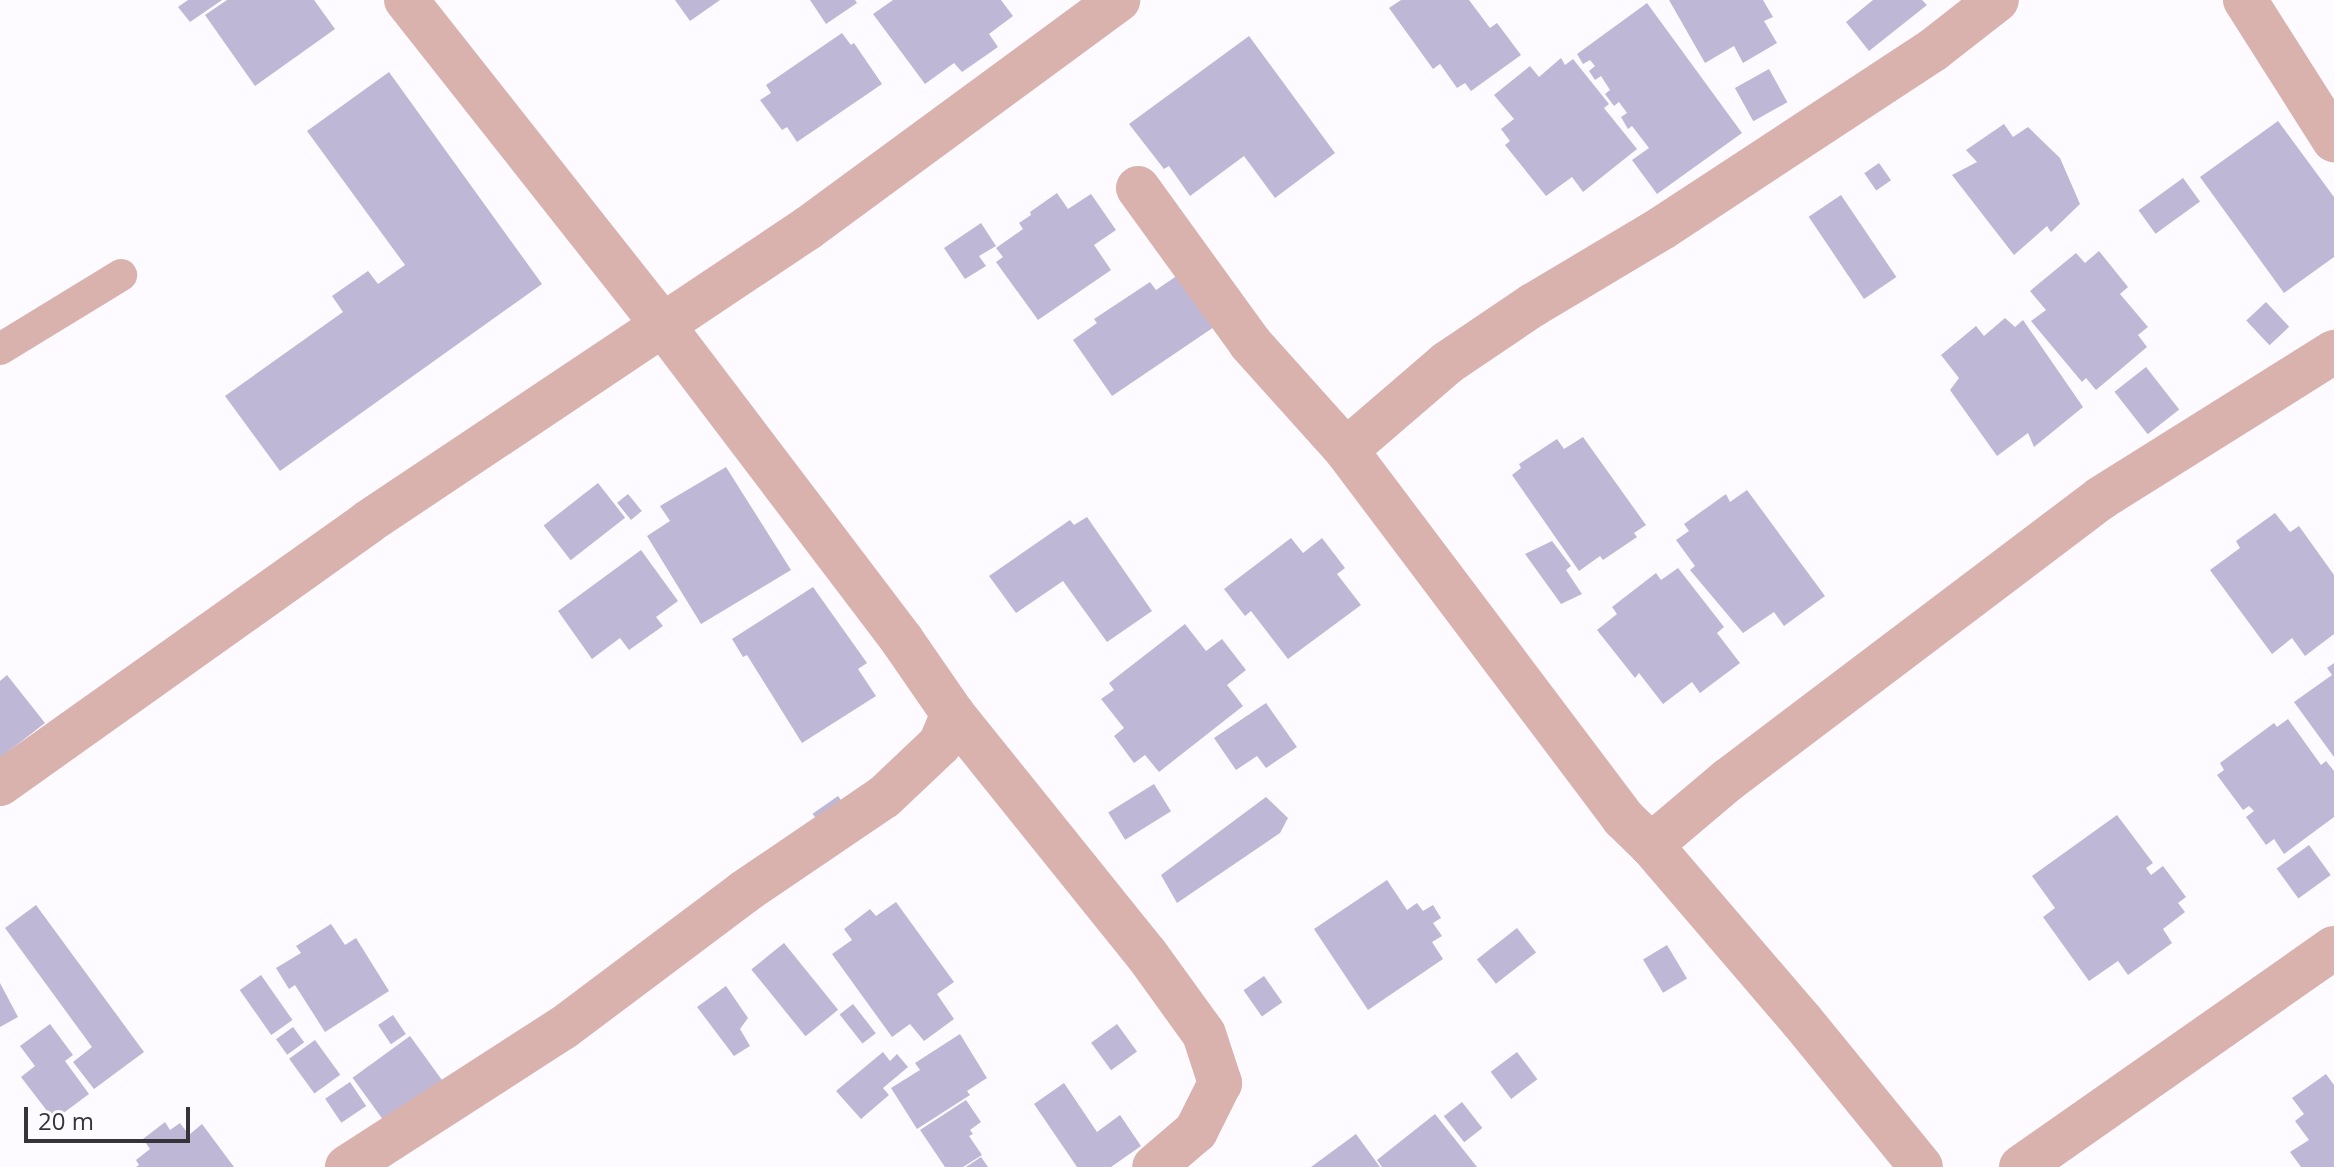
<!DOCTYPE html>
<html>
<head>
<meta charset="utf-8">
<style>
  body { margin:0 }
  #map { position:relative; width:2334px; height:1167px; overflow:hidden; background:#fdfbff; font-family:"Open Sans",sans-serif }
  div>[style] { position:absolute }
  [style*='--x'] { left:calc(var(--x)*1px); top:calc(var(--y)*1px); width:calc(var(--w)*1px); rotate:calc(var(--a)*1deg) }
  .building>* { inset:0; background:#beb7d6; transform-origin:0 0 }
  .lane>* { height:32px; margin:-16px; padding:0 16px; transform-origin:16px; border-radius:16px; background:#d9b1ad }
  .street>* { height:44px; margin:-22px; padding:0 22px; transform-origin:22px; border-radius:22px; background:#d9b1ad }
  span { translate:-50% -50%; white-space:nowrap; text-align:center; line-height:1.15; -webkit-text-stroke:8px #fdfbff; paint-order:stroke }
  .scale { position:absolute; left:24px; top:1107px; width:166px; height:36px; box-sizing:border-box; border:4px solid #37333b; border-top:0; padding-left:10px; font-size:24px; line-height:28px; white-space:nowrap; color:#37333b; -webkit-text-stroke:6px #fdfbff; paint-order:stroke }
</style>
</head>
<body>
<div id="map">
  <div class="building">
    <div style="clip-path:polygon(188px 0,222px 0,190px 22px,178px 7px)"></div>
    <div style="clip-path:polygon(227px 0,314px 0,335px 29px,255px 86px,205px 15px)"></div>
    <div style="clip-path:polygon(675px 0,720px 0,690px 21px)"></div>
    <div style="clip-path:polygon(810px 0,855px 0,857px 3px,826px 24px)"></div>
    <div style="clip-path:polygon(893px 0,1001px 0,1013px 16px,989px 34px,998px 47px,962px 72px,954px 63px,925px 84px,873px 14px)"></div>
    <div style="clip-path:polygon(1401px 0,1469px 0,1490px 28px,1497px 23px,1521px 55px,1471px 91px,1465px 83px,1457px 88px,1440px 64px,1433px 69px,1389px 8px)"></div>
    <div style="clip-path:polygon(1669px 0,1763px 0,1773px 17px,1764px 21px,1777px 43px,1743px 63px,1734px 46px,1705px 63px)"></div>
    <div style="clip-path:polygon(1873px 0,1922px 0,1927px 5px,1869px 51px,1846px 22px)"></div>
    <div style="clip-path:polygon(1647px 3px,1742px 133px,1657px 194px,1632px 160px,1649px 148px,1632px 126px,1628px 129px,1621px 117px,1627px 113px,1619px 102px,1614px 106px,1605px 94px,1610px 90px,1601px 76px,1595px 80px,1589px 71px,1595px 66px,1590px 60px,1583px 64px,1577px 54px)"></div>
    <div style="clip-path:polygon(842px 33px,851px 45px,854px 43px,882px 84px,797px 142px,787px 127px,782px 130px,760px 100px,771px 93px,766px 85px)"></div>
    <div style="clip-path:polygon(1249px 36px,1335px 153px,1275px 198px,1244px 156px,1190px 196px,1169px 166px,1164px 169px,1129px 124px)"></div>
    <div style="clip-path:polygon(1561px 58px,1565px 65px,1573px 59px,1609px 104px,1604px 108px,1637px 149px,1583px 192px,1572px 177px,1546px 196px,1505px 145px,1510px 141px,1501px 129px,1514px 119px,1494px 95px,1530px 66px,1539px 77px)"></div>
    <div style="left:1769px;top:69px;width:38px;height:39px;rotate:61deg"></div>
    <div style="clip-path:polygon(389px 72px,542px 284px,280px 471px,225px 396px,343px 312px,332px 296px,368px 271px,378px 284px,405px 265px,307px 131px)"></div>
    <div style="clip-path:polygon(2278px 121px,2334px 197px,2334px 257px,2284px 293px,2200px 177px)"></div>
    <div style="clip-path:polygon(2004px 124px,2013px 137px,2028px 127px,2060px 158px,2080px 204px,2051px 232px,2047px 226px,2014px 255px,1952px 175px,1977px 162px,1966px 150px)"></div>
    <div style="left:1879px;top:163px;width:21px;height:18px;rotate:55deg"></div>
    <div style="left:2183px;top:178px;width:29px;height:55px;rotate:54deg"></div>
    <div style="clip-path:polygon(1057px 193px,1068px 209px,1091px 194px,1116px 230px,1094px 245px,1111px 270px,1038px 320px,996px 262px,1003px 257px,996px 248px,1023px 229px,1019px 223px,1031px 215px,1030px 212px)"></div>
    <div style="left:1841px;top:195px;width:99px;height:39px;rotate:56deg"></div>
    <div style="clip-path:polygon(981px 223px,996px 246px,979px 256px,986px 266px,965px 279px,944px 248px)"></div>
    <div style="clip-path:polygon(2099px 251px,2128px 287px,2120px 294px,2148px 327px,2138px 335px,2147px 347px,2096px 390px,2086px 378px,2082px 382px,2031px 321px,2046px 310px,2030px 291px,2076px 253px,2085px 263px)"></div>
    <div style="clip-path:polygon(1184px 271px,1220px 323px,1112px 396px,1073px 340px,1097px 323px,1094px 319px,1150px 282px,1156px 290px)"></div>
    <div style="left:2266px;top:302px;width:34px;height:27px;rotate:47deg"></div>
    <div style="clip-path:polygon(2005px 318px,2015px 327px,2023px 320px,2083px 407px,2034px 447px,2028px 433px,1997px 456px,1950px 390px,1959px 378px,1941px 355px,1976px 326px,1984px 336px)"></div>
    <div style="left:2146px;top:367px;width:54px;height:40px;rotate:52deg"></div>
    <div style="clip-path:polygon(1583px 437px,1646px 525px,1634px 533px,1637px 537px,1603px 560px,1600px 556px,1579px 571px,1512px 475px,1521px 468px,1519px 464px,1557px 439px,1564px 449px)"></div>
    <div style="clip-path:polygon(726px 467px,791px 570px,701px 624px,647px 536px,670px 521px,660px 506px)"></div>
    <div style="left:598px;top:483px;width:44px;height:69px;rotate:52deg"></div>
    <div style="clip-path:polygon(1747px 490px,1825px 596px,1784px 626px,1774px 612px,1743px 633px,1690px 570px,1695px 566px,1676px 540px,1689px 531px,1684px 524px,1726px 494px,1730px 502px)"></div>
    <div style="left:628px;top:494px;width:22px;height:14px;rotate:51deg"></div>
    <div style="clip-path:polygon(2275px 513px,2290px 532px,2299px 526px,2334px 575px,2334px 634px,2305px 656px,2292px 638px,2272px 654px,2210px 570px,2240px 548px,2236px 541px)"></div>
    <div style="clip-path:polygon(1087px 517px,1152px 611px,1107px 642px,1063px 581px,1016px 613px,989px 576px,1070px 520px,1074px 525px)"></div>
    <div style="clip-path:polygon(1291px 538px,1303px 553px,1322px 538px,1345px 568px,1337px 574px,1361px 605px,1288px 659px,1251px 611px,1245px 616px,1224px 589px)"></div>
    <div style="clip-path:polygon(1552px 541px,1571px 566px,1566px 570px,1582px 594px,1561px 604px,1525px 554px)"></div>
    <div style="clip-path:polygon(641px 550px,678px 601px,656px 617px,663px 626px,629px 650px,620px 638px,592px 659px,558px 611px)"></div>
    <div style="clip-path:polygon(1678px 568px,1724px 627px,1717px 633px,1740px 663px,1700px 693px,1692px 682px,1663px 704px,1639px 673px,1635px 678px,1597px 630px,1617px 614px,1612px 607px,1656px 573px,1661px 580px)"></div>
    <div style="clip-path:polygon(813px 587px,867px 663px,858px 669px,876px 696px,802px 743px,747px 655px,743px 657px,732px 639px)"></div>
    <div style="clip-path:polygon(1185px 624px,1206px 651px,1222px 639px,1246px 670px,1227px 685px,1243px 706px,1159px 772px,1145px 755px,1134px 763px,1114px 736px,1124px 728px,1101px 699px,1114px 690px,1109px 683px)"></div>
    <div style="clip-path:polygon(2334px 663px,2334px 757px,2294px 702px,2332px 675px,2327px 668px)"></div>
    <div style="clip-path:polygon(7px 675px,45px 723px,0 758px,0 681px)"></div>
    <div style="clip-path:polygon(1266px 703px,1297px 747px,1266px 768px,1257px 756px,1236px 770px,1214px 738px)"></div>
    <div style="clip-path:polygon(2288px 719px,2321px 765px,2326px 761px,2334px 771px,2334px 817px,2284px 854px,2274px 839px,2266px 845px,2246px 817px,2254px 811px,2249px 806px,2243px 810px,2217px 775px,2224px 770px,2220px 763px,2274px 723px,2277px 727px)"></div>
    <div style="left:1154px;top:784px;width:32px;height:54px;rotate:58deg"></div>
    <div style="left:838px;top:796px;width:16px;height:31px;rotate:55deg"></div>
    <div style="clip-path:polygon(1266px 797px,1288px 818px,1280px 833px,1177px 903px,1161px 875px)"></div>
    <div style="clip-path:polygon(2117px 815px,2153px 863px,2146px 868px,2151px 875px,2163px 866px,2186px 897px,2178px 903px,2185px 912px,2163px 929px,2172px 943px,2128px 975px,2118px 961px,2089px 981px,2043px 917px,2055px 908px,2032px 876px)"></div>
    <div style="left:2309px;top:845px;width:37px;height:40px;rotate:54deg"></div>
    <div style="clip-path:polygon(1387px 880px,1407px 910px,1417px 903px,1423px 911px,1433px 905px,1441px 918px,1433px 923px,1442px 936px,1432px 942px,1443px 959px,1368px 1010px,1314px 929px)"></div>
    <div style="clip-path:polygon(896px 902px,954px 982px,937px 994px,954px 1019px,924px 1041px,910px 1024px,892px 1037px,832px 954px,852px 940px,844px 929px,870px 909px,876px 916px)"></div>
    <div style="clip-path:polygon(36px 905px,144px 1052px,94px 1089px,73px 1062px,92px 1047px,5px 928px)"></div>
    <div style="clip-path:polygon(331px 924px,345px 945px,356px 938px,389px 991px,325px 1032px,295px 985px,289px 989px,276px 968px,301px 953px,296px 946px)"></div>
    <div style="left:1517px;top:928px;width:31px;height:51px;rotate:52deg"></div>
    <div style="left:784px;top:943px;width:86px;height:42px;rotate:51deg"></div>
    <div style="left:1667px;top:945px;width:39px;height:28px;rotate:59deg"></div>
    <div style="left:261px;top:975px;width:55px;height:26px;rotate:55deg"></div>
    <div style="left:1264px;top:976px;width:32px;height:25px;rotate:55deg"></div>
    <div style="clip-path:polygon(0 983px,18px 1017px,0 1027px)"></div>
    <div style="clip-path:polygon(726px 986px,748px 1018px,740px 1029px,750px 1046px,734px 1056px,697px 1007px)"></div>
    <div style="left:853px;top:1004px;width:37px;height:17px;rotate:52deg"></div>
    <div style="left:393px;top:1015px;width:23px;height:18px;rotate:56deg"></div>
    <div style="clip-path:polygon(50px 1024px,73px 1055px,65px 1061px,89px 1094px,54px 1120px,21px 1077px,35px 1066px,20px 1046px)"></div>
    <div style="left:1117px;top:1024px;width:34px;height:32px;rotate:54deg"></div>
    <div style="left:293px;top:1027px;width:19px;height:21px;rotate:54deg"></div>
    <div style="clip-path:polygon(960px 1034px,987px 1078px,967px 1091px,970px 1095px,917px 1129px,891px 1088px,920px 1070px,915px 1063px)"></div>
    <div style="left:410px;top:1036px;width:59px;height:71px;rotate:54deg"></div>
    <div style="left:315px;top:1040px;width:43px;height:32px;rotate:54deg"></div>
    <div style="clip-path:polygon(883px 1052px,890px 1061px,897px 1054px,908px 1067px,883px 1088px,889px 1095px,861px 1119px,836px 1091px)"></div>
    <div style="left:1517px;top:1052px;width:34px;height:33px;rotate:53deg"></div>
    <div style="clip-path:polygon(2326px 1074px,2334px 1085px,2334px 1167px,2301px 1167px,2290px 1152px,2309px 1140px,2295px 1121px,2304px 1114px,2292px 1098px)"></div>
    <div style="left:350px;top:1082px;width:29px;height:30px;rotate:56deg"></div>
    <div style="clip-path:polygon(1064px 1083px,1097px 1132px,1120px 1115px,1141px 1146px,1111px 1167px,1077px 1167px,1034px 1104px)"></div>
    <div style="clip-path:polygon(966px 1100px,981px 1122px,970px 1130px,973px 1134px,969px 1136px,982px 1155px,963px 1167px,945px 1167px,920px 1130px)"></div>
    <div style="left:1462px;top:1102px;width:33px;height:23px;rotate:52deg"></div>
    <div style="clip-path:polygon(1435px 1114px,1477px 1167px,1382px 1167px,1377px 1160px)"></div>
    <div style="clip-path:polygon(165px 1122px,170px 1130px,180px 1123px,189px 1135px,202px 1124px,234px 1167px,136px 1167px,139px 1165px,136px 1160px,150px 1149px,143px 1139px)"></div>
    <div style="clip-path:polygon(1356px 1134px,1380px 1167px,1311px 1167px)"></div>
    <div style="clip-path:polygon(981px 1157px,988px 1167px,966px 1167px)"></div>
  </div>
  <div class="lane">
    <div style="--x:0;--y:349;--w:142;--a:-31.4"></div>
  </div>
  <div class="street">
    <div style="--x:2245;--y:0;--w:166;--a:57.6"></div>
    <div style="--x:1138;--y:188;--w:191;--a:54.1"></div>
    <div style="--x:1250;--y:343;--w:144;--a:48.1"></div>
    <div style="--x:1346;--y:450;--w:133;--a:-40.7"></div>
    <div style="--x:1447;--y:363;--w:104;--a:-34"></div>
    <div style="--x:1533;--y:305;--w:150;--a:-30.8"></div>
    <div style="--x:1662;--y:228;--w:324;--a:-33.3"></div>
    <div style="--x:1933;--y:50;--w:81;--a:-38"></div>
    <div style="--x:1346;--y:450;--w:461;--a:53"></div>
    <div style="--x:1623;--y:818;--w:39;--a:44"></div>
    <div style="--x:1651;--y:845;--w:232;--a:49.4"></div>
    <div style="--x:1802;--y:1021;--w:188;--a:50.8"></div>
    <div style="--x:953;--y:714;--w:309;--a:51.2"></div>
    <div style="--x:1147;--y:955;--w:97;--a:54.2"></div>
    <div style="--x:1204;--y:1034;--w:52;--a:71.9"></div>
    <div style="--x:1220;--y:1083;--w:54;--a:116.6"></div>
    <div style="--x:1196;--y:1131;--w:55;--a:139.4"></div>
    <div style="--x:0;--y:784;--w:452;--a:-35.4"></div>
    <div style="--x:368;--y:522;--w:529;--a:-33.75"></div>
    <div style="--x:808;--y:228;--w:385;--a:-36.3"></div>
    <div style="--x:1651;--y:845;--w:101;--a:-40.2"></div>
    <div style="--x:1728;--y:780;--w:468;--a:-37.1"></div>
    <div style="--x:2101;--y:498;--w:275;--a:-32.1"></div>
    <div style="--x:347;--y:1167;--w:257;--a:-32.8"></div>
    <div style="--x:563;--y:1028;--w:226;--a:-36.9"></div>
    <div style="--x:744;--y:892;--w:169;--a:-34.2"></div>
    <div style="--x:884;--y:797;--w:77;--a:-43.4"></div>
    <div style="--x:940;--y:744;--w:33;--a:-67"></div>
    <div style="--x:953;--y:714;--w:90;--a:-124.6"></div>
    <div style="--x:902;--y:640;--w:397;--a:-127.2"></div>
    <div style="--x:662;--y:324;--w:413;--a:-128.3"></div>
    <div style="--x:2021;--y:1167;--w:382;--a:-35"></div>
  </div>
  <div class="scale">20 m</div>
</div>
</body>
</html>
